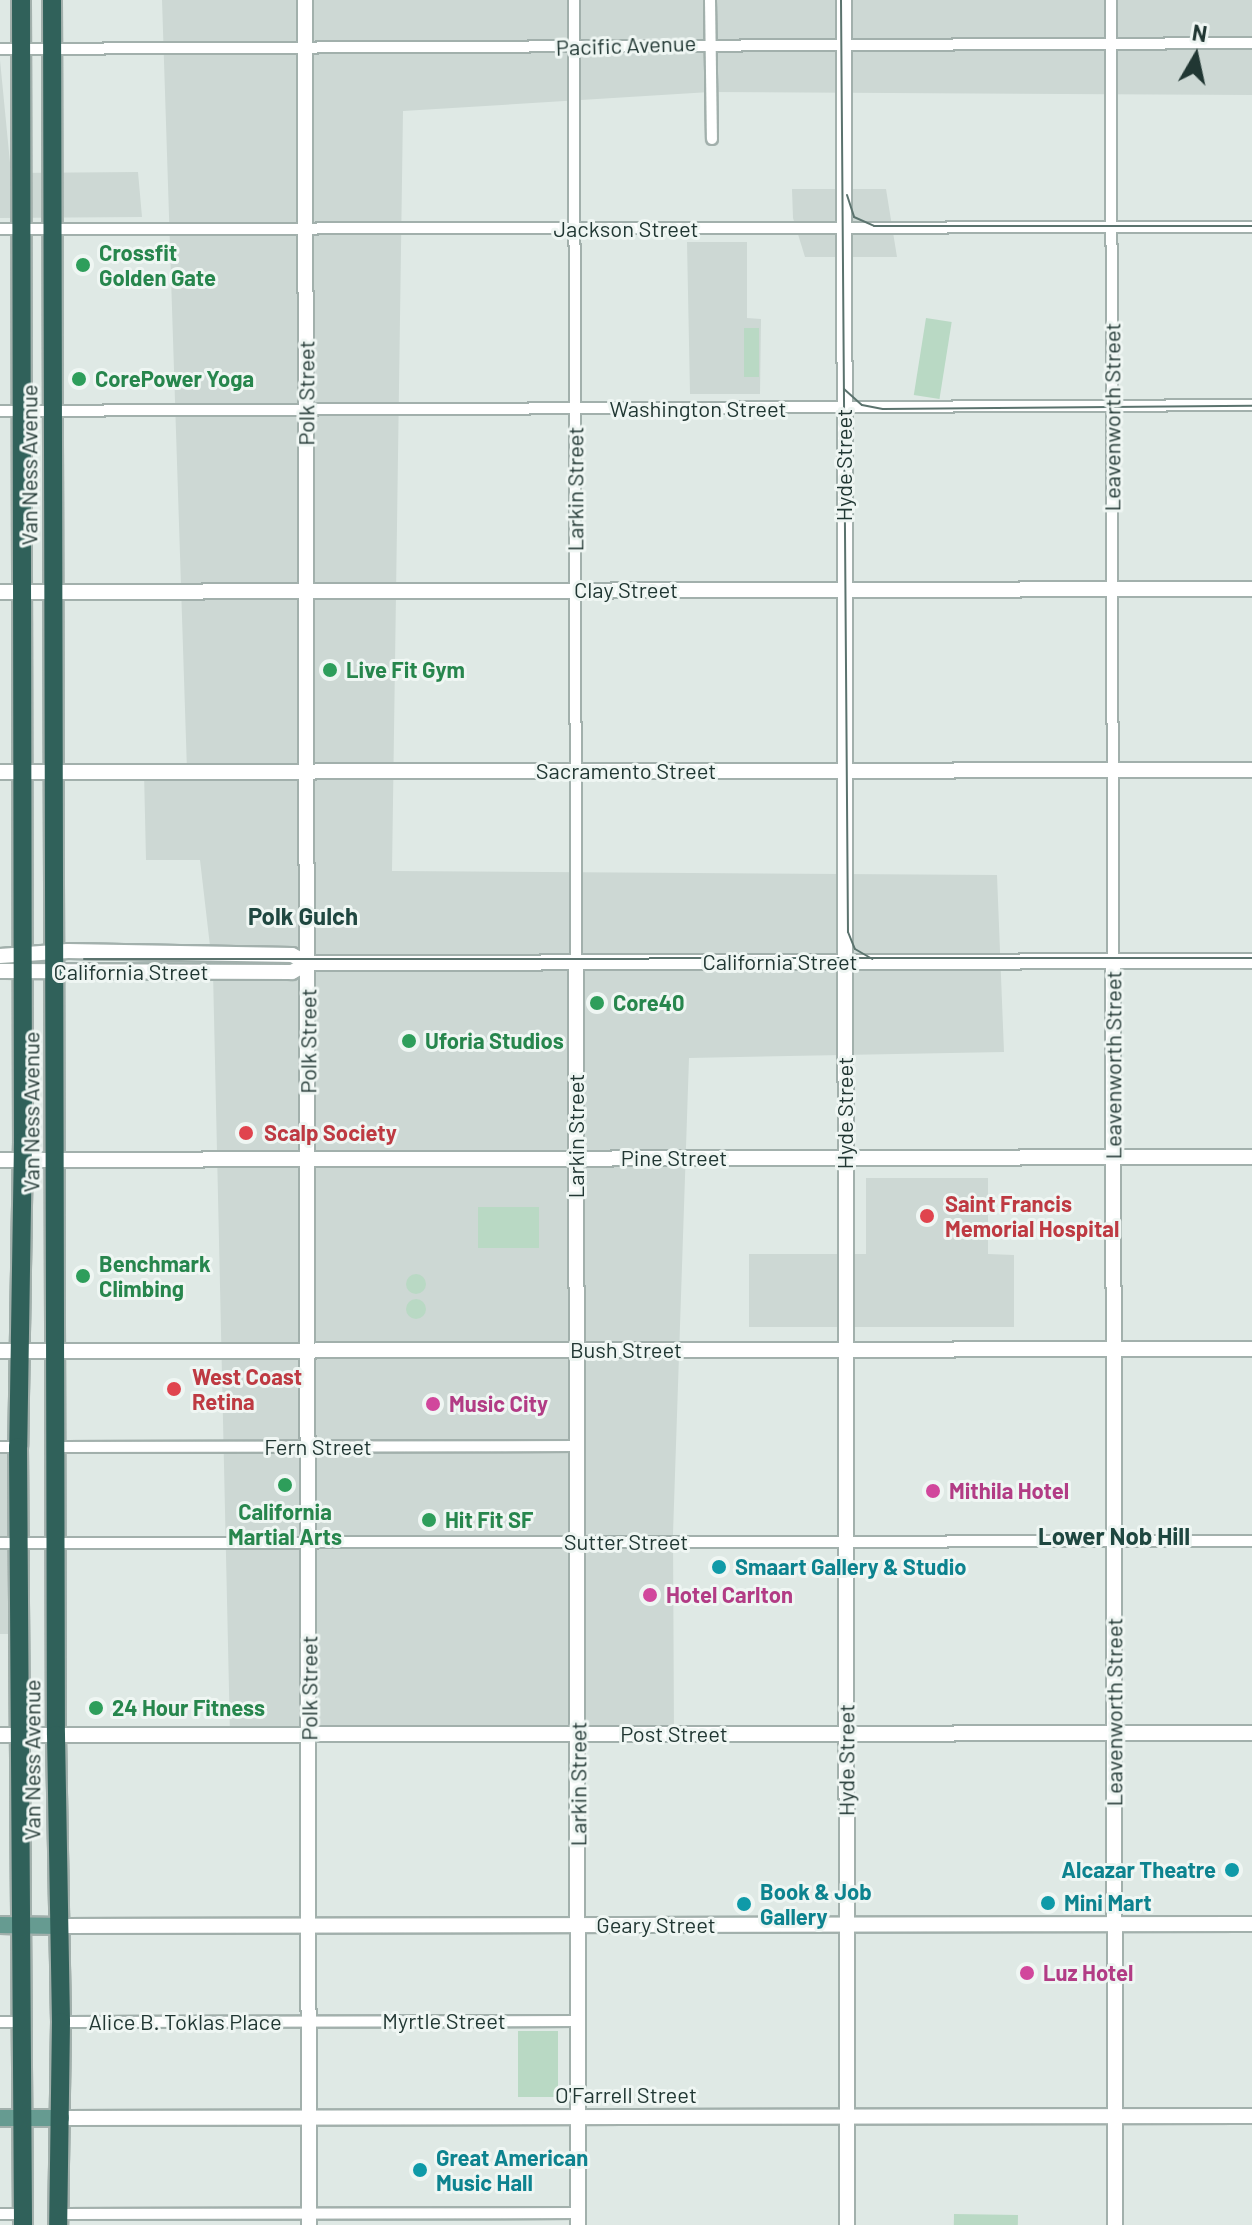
<!DOCTYPE html>
<html>
<head>
<meta charset="utf-8">
<style>
  body { margin:0 }
  #map { position:relative; width:1252px; height:2225px; overflow:hidden; background:#dfe9e5; font-family:Barlow,sans-serif }
  div>[style] { position:absolute }
  [style*='--x'] { left:calc(var(--x)*1px); top:calc(var(--y)*1px); width:calc(var(--w)*1px); rotate:calc(var(--a)*1deg) }
  .built>* { inset:0; background:#cdd8d4; transform-origin:0 0 }
  .green>* { inset:0; background:#b9d9c4; transform-origin:0 0 }
  .round { border-radius:50% }
  .roads { filter:drop-shadow(2px 0 #a2b0ac) drop-shadow(-2px 0 #a2b0ac) drop-shadow(0 2px #a2b0ac) drop-shadow(0 -2px #a2b0ac) }
  .street>* { height:10px; margin:-5px; padding:0 5px; transform-origin:5px; border-radius:5px; background:#fff }
  .secondary>* { height:14px; margin:-7px; padding:0 7px; transform-origin:7px; border-radius:7px; background:#fff }
  .primary>* { height:16px; margin:-8px; padding:0 8px; transform-origin:8px; border-radius:8px; background:#669b91 }
  .highway>* { height:18px; margin:-9px; padding:0 9px; transform-origin:9px; border-radius:9px; background:#30615a }
  .tram>* { height:2px; margin:-1px; padding:0 1px; transform-origin:1px; border-radius:1px; background:#5b736e }
  .dots>* { width:22px; height:22px; translate:-50% -50%; box-sizing:border-box; border:4px solid #eff6f3; border-radius:50% }
  span { translate:-50% -50%; white-space:nowrap; text-align:center; line-height:1.15; -webkit-text-stroke:6px #eff6f3; paint-order:stroke }
  .street-label { font-size:22px; color:#213733 }
  .leisure-label { font-size:22px; color:#27864d; font-weight:700 }
  .left { translate:0 -50%; text-align:left }
  .health-label { font-size:22px; color:#be3a42; font-weight:700 }
  .hotel-label { font-size:22px; color:#b23c85; font-weight:700 }
  .culture-label { font-size:22px; color:#0d838f; font-weight:700 }
  .right { translate:-100% -50%; text-align:right }
  .neighbourhood-label { font-size:24px; color:#1f4740; font-weight:700 }
  .north { position:absolute; left:1156px; top:16px; width:80px; height:80px; -webkit-text-stroke:6px #eff6f3; paint-order:stroke; rotate:9deg; font-size:22px; font-weight:700; line-height:32px; text-align:center; color:#213733 }
  .north::after { content:''; display:block; margin:auto; width:28px; height:36px; background:#213733; clip-path:polygon(50% 0,100% 100%,50% 72%,0 100%) }
</style>
</head>
<body>
<div id="map">
  <div class="built">
    <div style="clip-path:polygon(162px 0,1252px 0,1252px 95px,710px 92px,403px 111px,392px 871px,997px 875px,1004px 1052px,689px 1058px,673px 1534px,674px 1734px,230px 1735px,213px 972px,200px 860px,146px 860px,144px 772px,187px 771px)"></div>
    <div style="clip-path:polygon(0 60px,11px 173px,138px 172px,142px 217px,0 218px)"></div>
    <div style="clip-path:polygon(792px 189px,886px 189px,897px 257px,805px 257px,793px 218px)"></div>
    <div style="clip-path:polygon(687px 242px,747px 242px,747px 318px,761px 319px,760px 394px,690px 394px)"></div>
    <div style="clip-path:polygon(866px 1178px,988px 1178px,988px 1254px,1014px 1255px,1014px 1327px,749px 1327px,749px 1254px,866px 1254px)"></div>
    <div style="left:0;top:1454px;width:13px;height:180px"></div>
  </div>
  <div class="green">
    <div style="left:926px;top:318px;width:26px;height:78px;rotate:9deg"></div>
    <div style="left:744px;top:328px;width:15px;height:49px"></div>
    <div style="left:478px;top:1207px;width:61px;height:41px"></div>
    <div class="round" style="left:406px;top:1274px;width:20px;height:20px"></div>
    <div class="round" style="left:406px;top:1299px;width:20px;height:20px"></div>
    <div style="left:518px;top:2031px;width:40px;height:66px"></div>
    <div style="left:954px;top:2214px;width:64px;height:11px;rotate:1deg"></div>
  </div>
  <div class="roads">
    <div class="street">
      <div style="--x:574;--y:0;--w:962;--a:89.88"></div>
      <div style="--x:710;--y:0;--w:139;--a:89.2"></div>
      <div style="--x:1111;--y:0;--w:962;--a:89.88"></div>
      <div style="--x:0;--y:49;--w:1252;--a:-0.27"></div>
      <div style="--x:0;--y:229;--w:1252;--a:-0.09"></div>
      <div style="--x:0;--y:411;--w:1252;--a:-0.27"></div>
      <div style="--x:0;--y:1447;--w:18;--a:0"></div>
      <div style="--x:59;--y:1447;--w:518;--a:-0.11"></div>
      <div style="--x:0;--y:1543;--w:1252;--a:-0.09"></div>
      <div style="--x:0;--y:2022;--w:22;--a:0"></div>
      <div style="--x:61;--y:2022;--w:517;--a:-0.11"></div>
      <div style="--x:0;--y:2214;--w:23;--a:0"></div>
      <div style="--x:58;--y:2214;--w:520;--a:-0.11"></div>
    </div>
    <div class="secondary">
      <div style="--x:305;--y:0;--w:2225;--a:89.9"></div>
      <div style="--x:844;--y:0;--w:2225;--a:89.92"></div>
      <div style="--x:0;--y:592;--w:1252;--a:-0.14"></div>
      <div style="--x:0;--y:772;--w:1252;--a:-0.09"></div>
      <div style="--x:0;--y:956;--w:68;--a:-4.2"></div>
      <div style="--x:68;--y:951;--w:224;--a:1"></div>
      <div style="--x:292;--y:955;--w:18;--a:27"></div>
      <div style="--x:308;--y:963;--w:944;--a:-0.12"></div>
      <div style="--x:576;--y:962;--w:1263;--a:89.91"></div>
      <div style="--x:1113;--y:962;--w:1263;--a:89.91"></div>
      <div style="--x:0;--y:971;--w:292;--a:0.2"></div>
      <div style="--x:292;--y:972;--w:18;--a:-29"></div>
      <div style="--x:0;--y:1160;--w:1252;--a:-0.14"></div>
      <div style="--x:0;--y:1351;--w:1252;--a:-0.09"></div>
      <div style="--x:0;--y:1735;--w:1252;--a:-0.09"></div>
      <div style="--x:60;--y:1926;--w:1192;--a:-0.1"></div>
      <div style="--x:61;--y:2118;--w:1191;--a:-0.1"></div>
    </div>
    <div class="primary">
      <div style="--x:0;--y:1925;--w:60;--a:1"></div>
      <div style="--x:0;--y:2118;--w:61;--a:0"></div>
    </div>
    <div class="highway">
      <div style="--x:21;--y:0;--w:1142;--a:89.9"></div>
      <div style="--x:23;--y:1142;--w:305;--a:90.9"></div>
      <div style="--x:18;--y:1447;--w:778;--a:89.63"></div>
      <div style="--x:52;--y:0;--w:1735;--a:89.87"></div>
      <div style="--x:56;--y:1735;--w:287;--a:89"></div>
      <div style="--x:61;--y:2022;--w:203;--a:90.8"></div>
    </div>
  </div>
  <div class="tram">
    <div style="--x:841;--y:0;--w:932;--a:89.57"></div>
    <div style="--x:848;--y:932;--w:18;--a:68"></div>
    <div style="--x:855;--y:949;--w:20;--a:30"></div>
    <div style="--x:847;--y:195;--w:23;--a:72"></div>
    <div style="--x:854;--y:217;--w:22;--a:24"></div>
    <div style="--x:874;--y:226;--w:378;--a:0"></div>
    <div style="--x:844;--y:389;--w:24;--a:42"></div>
    <div style="--x:862;--y:405;--w:21;--a:11"></div>
    <div style="--x:883;--y:409;--w:369;--a:-0.5"></div>
    <div style="--x:84;--y:959;--w:1168;--a:-0.05"></div>
  </div>
  <div class="dots">
    <div style="left:83px;top:265px;background:#2e9e5b"></div>
    <div style="left:79px;top:379px;background:#2e9e5b"></div>
    <div style="left:330px;top:670px;background:#2e9e5b"></div>
    <div style="left:597px;top:1003px;background:#2e9e5b"></div>
    <div style="left:409px;top:1041px;background:#2e9e5b"></div>
    <div style="left:246px;top:1133px;background:#e0444e"></div>
    <div style="left:927px;top:1216px;background:#e0444e"></div>
    <div style="left:83px;top:1276px;background:#2e9e5b"></div>
    <div style="left:174px;top:1389px;background:#e0444e"></div>
    <div style="left:433px;top:1404px;background:#d1479c"></div>
    <div style="left:285px;top:1485px;background:#2e9e5b"></div>
    <div style="left:933px;top:1491px;background:#d1479c"></div>
    <div style="left:429px;top:1520px;background:#2e9e5b"></div>
    <div style="left:719px;top:1567px;background:#0f9aa8"></div>
    <div style="left:650px;top:1595px;background:#d1479c"></div>
    <div style="left:96px;top:1708px;background:#2e9e5b"></div>
    <div style="left:1232px;top:1870px;background:#0f9aa8"></div>
    <div style="left:1048px;top:1903px;background:#0f9aa8"></div>
    <div style="left:744px;top:1904px;background:#0f9aa8"></div>
    <div style="left:1027px;top:1973px;background:#d1479c"></div>
    <div style="left:420px;top:2170px;background:#0f9aa8"></div>
  </div>
  <div class="street-label">
    <span style="left:626px;top:45px;rotate:-2deg">Pacific Avenue</span>
    <span style="left:626px;top:229px">Jackson Street</span>
    <span style="left:306px;top:393px;rotate:-90deg">Polk Street</span>
    <span style="left:698px;top:409px">Washington Street</span>
    <span style="left:1112px;top:417px;rotate:-90deg">Leavenworth Street</span>
    <span style="left:29px;top:465px;rotate:-90deg">Van Ness Avenue</span>
    <span style="left:844px;top:465px;rotate:-90deg">Hyde Street</span>
    <span style="left:575px;top:489px;rotate:-90deg">Larkin Street</span>
    <span style="left:626px;top:590px">Clay Street</span>
    <span style="left:626px;top:771px">Sacramento Street</span>
    <span style="left:780px;top:962px">California Street</span>
    <span style="left:131px;top:972px">California Street</span>
    <span style="left:308px;top:1041px;rotate:-90deg">Polk Street</span>
    <span style="left:1113px;top:1065px;rotate:-90deg">Leavenworth Street</span>
    <span style="left:31px;top:1112px;rotate:-90deg">Van Ness Avenue</span>
    <span style="left:845px;top:1113px;rotate:-90deg">Hyde Street</span>
    <span style="left:576px;top:1136px;rotate:-90deg">Larkin Street</span>
    <span style="left:674px;top:1158px">Pine Street</span>
    <span style="left:626px;top:1350px">Bush Street</span>
    <span style="left:318px;top:1447px">Fern Street</span>
    <span style="left:626px;top:1542px">Sutter Street</span>
    <span style="left:309px;top:1688px;rotate:-90deg">Polk Street</span>
    <span style="left:1114px;top:1712px;rotate:-90deg">Leavenworth Street</span>
    <span style="left:674px;top:1734px">Post Street</span>
    <span style="left:32px;top:1760px;rotate:-90deg">Van Ness Avenue</span>
    <span style="left:846px;top:1760px;rotate:-90deg">Hyde Street</span>
    <span style="left:578px;top:1784px;rotate:-90deg">Larkin Street</span>
    <span style="left:656px;top:1925px">Geary Street</span>
    <span style="left:444px;top:2021px">Myrtle Street</span>
    <span style="left:185px;top:2022px">Alice B. Toklas Place</span>
    <span style="left:626px;top:2095px">O'Farrell Street</span>
  </div>
  <div class="leisure-label">
    <span class="left" style="left:99px;top:265px">Crossfit<br>Golden Gate</span>
    <span class="left" style="left:95px;top:379px">CorePower Yoga</span>
    <span class="left" style="left:346px;top:670px">Live Fit Gym</span>
    <span class="left" style="left:613px;top:1003px">Core40</span>
    <span class="left" style="left:425px;top:1041px">Uforia Studios</span>
    <span class="left" style="left:99px;top:1276px">Benchmark<br>Climbing</span>
    <span style="left:285px;top:1524px">California<br>Martial Arts</span>
    <span class="left" style="left:445px;top:1520px">Hit Fit SF</span>
    <span class="left" style="left:112px;top:1708px">24 Hour Fitness</span>
  </div>
  <div class="health-label">
    <span class="left" style="left:264px;top:1133px">Scalp Society</span>
    <span class="left" style="left:945px;top:1216px">Saint Francis<br>Memorial Hospital</span>
    <span class="left" style="left:192px;top:1389px">West Coast<br>Retina</span>
  </div>
  <div class="hotel-label">
    <span class="left" style="left:449px;top:1404px">Music City</span>
    <span class="left" style="left:949px;top:1491px">Mithila Hotel</span>
    <span class="left" style="left:666px;top:1595px">Hotel Carlton</span>
    <span class="left" style="left:1043px;top:1973px">Luz Hotel</span>
  </div>
  <div class="culture-label">
    <span class="left" style="left:735px;top:1567px">Smaart Gallery &amp; Studio</span>
    <span class="right" style="left:1216px;top:1870px">Alcazar Theatre</span>
    <span class="left" style="left:760px;top:1904px">Book &amp; Job<br>Gallery</span>
    <span class="left" style="left:1064px;top:1903px">Mini Mart</span>
    <span class="left" style="left:436px;top:2170px">Great American<br>Music Hall</span>
  </div>
  <div class="neighbourhood-label">
    <span style="left:303px;top:916px">Polk Gulch</span>
    <span style="left:1114px;top:1536px">Lower Nob Hill</span>
  </div>
  <div class="north">N</div>
</div>
</body>
</html>
